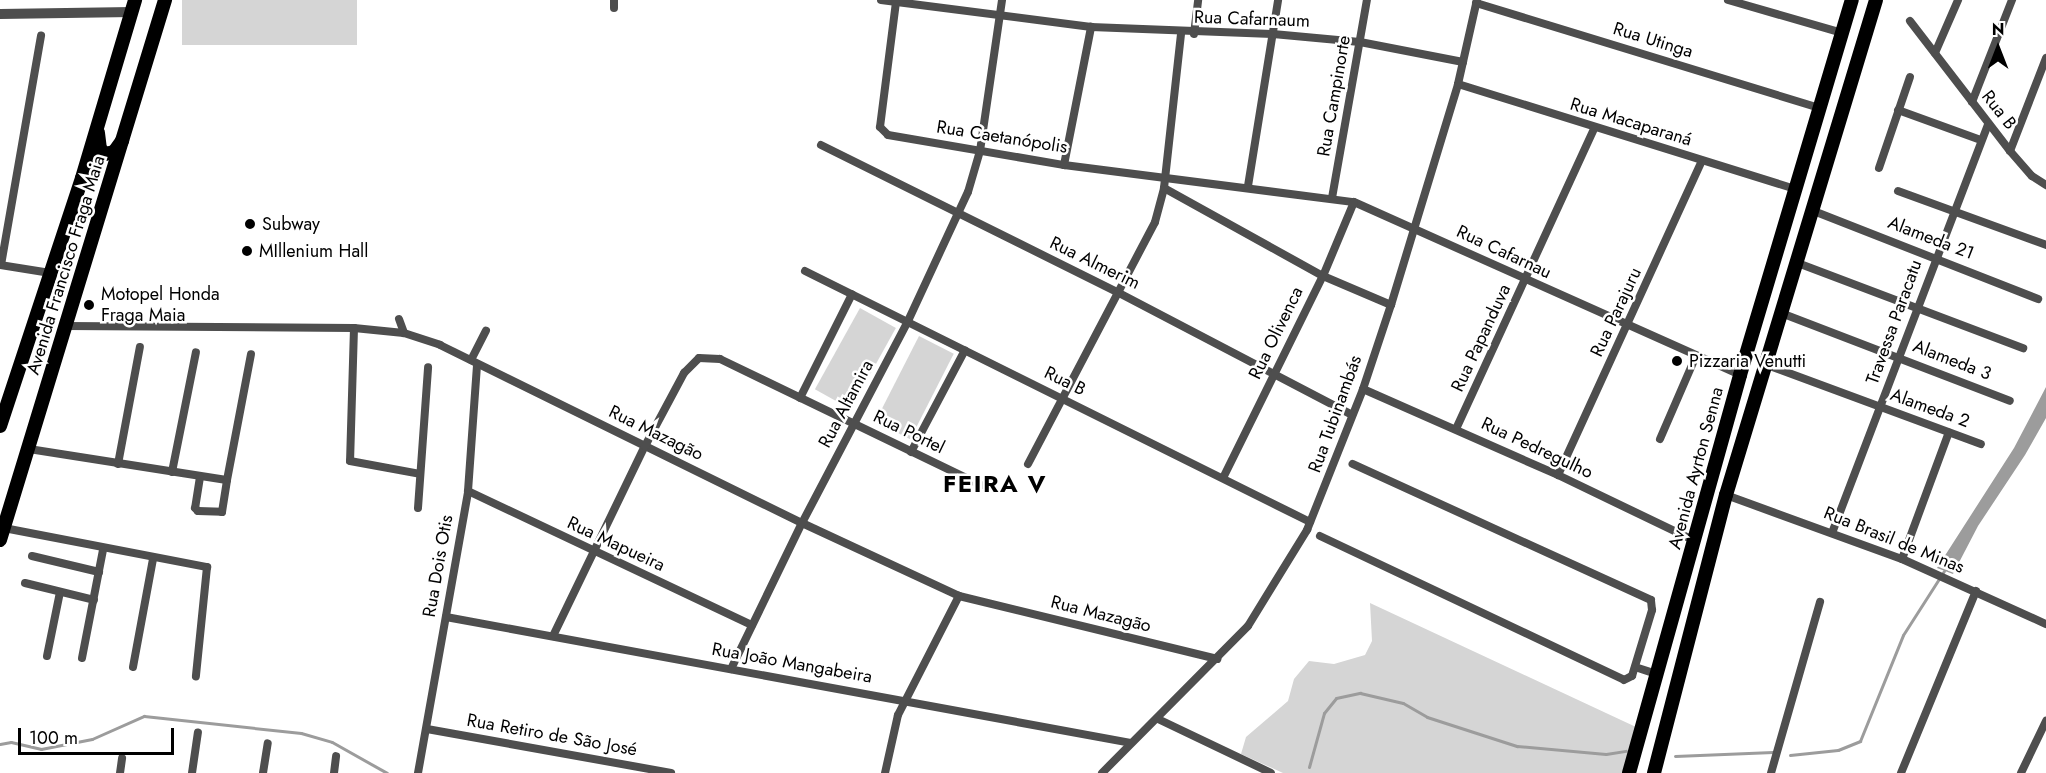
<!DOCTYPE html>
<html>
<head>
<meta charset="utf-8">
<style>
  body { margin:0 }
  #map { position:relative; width:2046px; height:773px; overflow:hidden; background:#fff; font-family:Jost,sans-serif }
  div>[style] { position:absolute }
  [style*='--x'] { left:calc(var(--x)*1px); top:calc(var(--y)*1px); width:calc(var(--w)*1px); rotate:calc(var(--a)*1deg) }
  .green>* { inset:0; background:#d5d5d5; transform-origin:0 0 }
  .water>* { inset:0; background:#9c9c9c }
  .stream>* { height:3px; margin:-1.5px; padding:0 1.5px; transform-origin:1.5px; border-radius:1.5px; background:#9c9c9c }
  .minor>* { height:8px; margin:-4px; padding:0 4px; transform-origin:4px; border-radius:4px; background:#4e4e4e }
  .tertiary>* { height:10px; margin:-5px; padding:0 5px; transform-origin:5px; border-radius:5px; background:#4e4e4e }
  .primary>* { height:14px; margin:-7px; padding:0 7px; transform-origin:7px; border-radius:7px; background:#000 }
  .dots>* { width:16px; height:16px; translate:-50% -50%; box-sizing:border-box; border:3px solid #fff; border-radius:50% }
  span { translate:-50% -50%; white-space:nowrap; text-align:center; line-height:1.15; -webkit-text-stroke:5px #fff; paint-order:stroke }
  .street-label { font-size:18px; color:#000 }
  .poi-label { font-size:18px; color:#000 }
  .left { translate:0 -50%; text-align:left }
  .district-label { font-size:24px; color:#000; font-weight:700; letter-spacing:1.5px }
  .north { position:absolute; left:1968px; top:18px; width:60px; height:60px; -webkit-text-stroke:4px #fff; paint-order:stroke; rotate:0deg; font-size:16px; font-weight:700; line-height:24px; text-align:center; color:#000 }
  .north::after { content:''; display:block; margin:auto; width:21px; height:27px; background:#000; clip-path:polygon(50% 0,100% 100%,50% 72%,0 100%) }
  .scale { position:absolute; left:18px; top:728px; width:156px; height:27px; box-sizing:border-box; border:3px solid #000; border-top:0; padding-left:8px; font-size:18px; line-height:21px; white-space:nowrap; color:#000; -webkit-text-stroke:4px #fff; paint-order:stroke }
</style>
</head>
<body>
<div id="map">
  <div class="green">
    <div style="left:182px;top:0;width:175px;height:45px"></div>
    <div style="left:860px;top:308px;width:41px;height:93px;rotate:29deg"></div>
    <div style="left:919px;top:336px;width:39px;height:96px;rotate:27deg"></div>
    <div style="clip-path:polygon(1370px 603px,1636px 727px,1622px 773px,1283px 773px,1241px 754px,1246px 737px,1288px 701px,1294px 679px,1309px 661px,1334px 664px,1365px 655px,1372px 641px)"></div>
  </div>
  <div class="water">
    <div style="clip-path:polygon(2046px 387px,2046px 418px,2025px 455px,1978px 526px,1953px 574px,1937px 568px,2014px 448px)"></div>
  </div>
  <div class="stream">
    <div style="--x:0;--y:744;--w:11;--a:-10"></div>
    <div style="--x:11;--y:742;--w:31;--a:13"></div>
    <div style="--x:41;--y:749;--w:52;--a:-11.1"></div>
    <div style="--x:92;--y:739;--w:57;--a:-23.9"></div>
    <div style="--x:144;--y:716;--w:158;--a:6.2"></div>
    <div style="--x:301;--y:733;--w:32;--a:16"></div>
    <div style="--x:332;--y:742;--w:63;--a:29.4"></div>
    <div style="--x:1790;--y:755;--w:48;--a:-5.9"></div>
    <div style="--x:1838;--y:750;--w:24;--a:-22"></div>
    <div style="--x:1860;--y:741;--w:114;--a:-67.9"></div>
    <div style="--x:1903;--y:635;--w:76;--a:-57.4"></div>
    <div style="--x:1675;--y:756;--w:98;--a:-2.3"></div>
    <div style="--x:1309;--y:767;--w:56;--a:-74.5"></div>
    <div style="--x:1324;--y:713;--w:19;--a:-51"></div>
    <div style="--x:1336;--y:698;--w:25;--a:-12"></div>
    <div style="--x:1360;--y:693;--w:44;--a:13.1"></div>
    <div style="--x:1403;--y:703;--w:28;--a:30"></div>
    <div style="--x:1427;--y:717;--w:95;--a:17.9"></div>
    <div style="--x:1517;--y:746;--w:89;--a:5.1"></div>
    <div style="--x:1606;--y:754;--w:20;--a:-9"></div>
  </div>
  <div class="minor">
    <div style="--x:614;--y:0;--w:8;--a:90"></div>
    <div style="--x:881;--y:0;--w:212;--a:7.3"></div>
    <div style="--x:1091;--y:27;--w:182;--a:2.2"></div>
    <div style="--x:1273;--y:34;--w:87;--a:5.3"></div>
    <div style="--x:1360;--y:42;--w:105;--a:11"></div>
    <div style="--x:1728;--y:0;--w:116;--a:16.1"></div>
    <div style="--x:896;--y:2;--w:126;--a:97.3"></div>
    <div style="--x:880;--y:127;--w:11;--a:45"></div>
    <div style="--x:888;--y:135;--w:179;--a:9.7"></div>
    <div style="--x:1064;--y:165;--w:292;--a:7.3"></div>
    <div style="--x:1354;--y:202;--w:423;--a:24.1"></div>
    <div style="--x:1476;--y:3;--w:360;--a:17"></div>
    <div style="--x:1910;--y:21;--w:164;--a:52.4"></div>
    <div style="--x:2010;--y:151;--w:33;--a:49"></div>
    <div style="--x:2032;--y:176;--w:17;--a:33"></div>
    <div style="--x:1194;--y:34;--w:34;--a:-83"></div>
    <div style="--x:1935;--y:53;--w:58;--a:-66.5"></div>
    <div style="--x:1458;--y:84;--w:354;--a:17.3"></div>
    <div style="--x:1972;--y:102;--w:110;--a:-68.6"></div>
    <div style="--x:1898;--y:110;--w:88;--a:19.9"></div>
    <div style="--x:821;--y:145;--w:333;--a:26.4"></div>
    <div style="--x:1119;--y:293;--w:263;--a:27.6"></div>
    <div style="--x:2010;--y:151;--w:100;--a:-68.8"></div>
    <div style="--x:1064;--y:165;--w:141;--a:-78.9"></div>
    <div style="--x:1879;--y:168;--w:96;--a:-71.2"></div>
    <div style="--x:1248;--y:186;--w:188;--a:-80.8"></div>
    <div style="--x:1164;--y:188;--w:182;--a:29"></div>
    <div style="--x:1323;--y:276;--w:74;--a:23.1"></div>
    <div style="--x:1898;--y:191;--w:158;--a:20"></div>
    <div style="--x:1332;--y:198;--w:201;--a:-80"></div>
    <div style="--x:1811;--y:210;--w:244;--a:21.4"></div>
    <div style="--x:1795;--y:262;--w:244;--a:20.7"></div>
    <div style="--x:0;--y:265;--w:51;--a:9.1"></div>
    <div style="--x:1;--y:265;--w:233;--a:-80.1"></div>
    <div style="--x:805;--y:271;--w:564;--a:26.43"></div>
    <div style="--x:1781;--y:313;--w:245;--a:21"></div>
    <div style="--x:399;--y:319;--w:15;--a:70"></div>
    <div style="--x:66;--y:326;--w:288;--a:0.4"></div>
    <div style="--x:354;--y:328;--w:50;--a:5.7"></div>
    <div style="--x:404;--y:333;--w:38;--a:18"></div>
    <div style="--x:440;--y:345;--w:403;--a:26.2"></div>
    <div style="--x:802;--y:523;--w:173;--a:24.9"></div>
    <div style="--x:959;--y:596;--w:266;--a:13.7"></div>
    <div style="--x:354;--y:328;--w:133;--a:91.7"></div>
    <div style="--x:350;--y:461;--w:71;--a:10.5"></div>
    <div style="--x:471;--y:360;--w:33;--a:-63"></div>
    <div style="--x:1767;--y:365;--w:228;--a:20.3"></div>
    <div style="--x:1363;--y:389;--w:213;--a:23.8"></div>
    <div style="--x:1558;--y:475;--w:152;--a:25.7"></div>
    <div style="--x:800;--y:398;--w:116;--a:-63.4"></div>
    <div style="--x:1456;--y:429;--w:330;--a:-65.3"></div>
    <div style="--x:1660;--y:439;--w:88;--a:-66.6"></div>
    <div style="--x:29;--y:449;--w:200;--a:8.9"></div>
    <div style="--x:227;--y:480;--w:128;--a:-79.2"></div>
    <div style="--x:911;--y:452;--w:115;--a:-62.1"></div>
    <div style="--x:118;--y:464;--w:119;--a:-79.4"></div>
    <div style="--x:1028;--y:464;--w:273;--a:-62.3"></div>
    <div style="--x:1155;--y:222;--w:35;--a:-75"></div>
    <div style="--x:1164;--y:188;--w:156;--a:-83.7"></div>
    <div style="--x:172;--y:472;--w:122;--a:-78.7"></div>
    <div style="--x:1558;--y:475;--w:345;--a:-65.4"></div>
    <div style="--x:1224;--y:476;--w:223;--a:-63.7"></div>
    <div style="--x:1323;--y:276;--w:80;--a:-67.3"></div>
    <div style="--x:200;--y:477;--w:31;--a:99"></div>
    <div style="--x:195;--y:508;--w:4;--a:45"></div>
    <div style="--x:198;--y:511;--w:24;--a:2"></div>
    <div style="--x:222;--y:512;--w:32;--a:-81"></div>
    <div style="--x:468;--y:491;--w:314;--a:25.3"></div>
    <div style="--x:1726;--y:495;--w:187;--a:20"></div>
    <div style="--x:1902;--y:559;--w:158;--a:24.3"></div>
    <div style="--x:418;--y:508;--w:141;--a:-85.9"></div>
    <div style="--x:4;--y:528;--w:207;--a:10.9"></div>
    <div style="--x:207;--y:567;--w:110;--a:95.8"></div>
    <div style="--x:1832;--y:533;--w:438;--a:-69.1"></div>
    <div style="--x:1320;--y:536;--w:336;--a:25.3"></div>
    <div style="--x:1624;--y:680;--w:9;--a:-27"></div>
    <div style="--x:1632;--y:676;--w:69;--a:-73.1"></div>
    <div style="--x:1652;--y:610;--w:10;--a:-96"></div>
    <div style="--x:1651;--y:600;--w:328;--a:-155.5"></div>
    <div style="--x:32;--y:556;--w:69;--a:13.4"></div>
    <div style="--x:1902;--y:559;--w:135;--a:-69.7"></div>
    <div style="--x:25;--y:583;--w:71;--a:13.8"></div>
    <div style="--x:446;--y:617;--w:696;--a:10.42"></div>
    <div style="--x:553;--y:636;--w:211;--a:-64.2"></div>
    <div style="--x:645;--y:446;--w:83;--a:-61.9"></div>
    <div style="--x:684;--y:373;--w:21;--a:-45"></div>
    <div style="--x:699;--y:358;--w:21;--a:3"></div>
    <div style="--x:720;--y:359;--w:290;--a:25.8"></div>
    <div style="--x:47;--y:656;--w:65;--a:-78.5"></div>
    <div style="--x:82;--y:658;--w:110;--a:-79"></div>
    <div style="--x:133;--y:667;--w:110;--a:-79.5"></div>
    <div style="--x:1635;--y:667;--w:23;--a:18"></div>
    <div style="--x:731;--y:669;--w:162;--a:-64.1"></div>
    <div style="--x:802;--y:523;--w:228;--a:-62.3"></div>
    <div style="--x:908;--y:321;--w:142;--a:-65.1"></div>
    <div style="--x:968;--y:192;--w:43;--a:-73.7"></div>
    <div style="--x:980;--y:151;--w:153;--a:-81.7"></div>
    <div style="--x:1158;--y:719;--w:125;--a:25.5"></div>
    <div style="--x:427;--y:729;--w:248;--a:10.2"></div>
    <div style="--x:120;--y:773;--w:15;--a:-82"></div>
    <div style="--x:192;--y:773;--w:41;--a:-81.7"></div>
    <div style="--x:263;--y:773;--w:30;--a:-81"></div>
    <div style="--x:334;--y:773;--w:17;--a:-83"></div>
    <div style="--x:418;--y:773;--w:286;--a:-79.9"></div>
    <div style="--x:468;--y:491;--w:127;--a:-85.9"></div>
    <div style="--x:885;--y:773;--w:59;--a:-77.4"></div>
    <div style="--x:898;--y:715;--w:134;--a:-62.9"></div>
    <div style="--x:1102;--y:773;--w:207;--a:-45.2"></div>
    <div style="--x:1248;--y:626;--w:113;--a:-58.4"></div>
    <div style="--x:1307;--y:530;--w:152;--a:-68.3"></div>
    <div style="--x:1363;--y:389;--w:89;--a:-71.6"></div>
    <div style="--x:1391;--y:305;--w:231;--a:-73.1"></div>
    <div style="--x:1458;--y:84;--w:86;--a:-77.3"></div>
    <div style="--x:1771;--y:773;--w:178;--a:-74"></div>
    <div style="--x:1901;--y:773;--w:197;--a:-67.6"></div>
    <div style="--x:2021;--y:773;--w:58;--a:-64.3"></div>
  </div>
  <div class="tertiary">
    <div style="--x:0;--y:14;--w:132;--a:-0.9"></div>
  </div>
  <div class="primary">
    <div style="--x:98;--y:133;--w:16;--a:83"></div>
    <div style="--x:100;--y:149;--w:7;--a:45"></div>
    <div style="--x:105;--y:154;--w:9;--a:-13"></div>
    <div style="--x:114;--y:152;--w:14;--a:-54"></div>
    <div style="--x:0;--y:426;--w:261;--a:-71.7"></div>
    <div style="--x:82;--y:178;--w:186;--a:-73.4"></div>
    <div style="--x:0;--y:540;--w:565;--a:-73.01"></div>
    <div style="--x:1629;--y:773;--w:413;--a:-74.4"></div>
    <div style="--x:1740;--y:375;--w:391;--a:-73.4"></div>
    <div style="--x:1654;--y:773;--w:287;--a:-75.5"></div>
    <div style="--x:1726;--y:495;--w:517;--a:-73.14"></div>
  </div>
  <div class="dots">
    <div style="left:250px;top:224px;background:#000"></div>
    <div style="left:247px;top:251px;background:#000"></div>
    <div style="left:89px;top:305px;background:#000"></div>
    <div style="left:1677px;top:361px;background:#000"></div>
  </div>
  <div class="street-label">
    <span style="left:1252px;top:19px;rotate:2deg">Rua Cafarnaum</span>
    <span style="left:1653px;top:40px;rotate:17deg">Rua Utinga</span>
    <span style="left:1334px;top:96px;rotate:-80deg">Rua Campinorte</span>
    <span style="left:1999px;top:110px;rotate:52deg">Rua B</span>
    <span style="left:1631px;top:122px;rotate:17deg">Rua Macaparaná</span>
    <span style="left:1002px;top:137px;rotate:9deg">Rua Caetanópolis</span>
    <span style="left:1931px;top:238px;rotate:21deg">Alameda 21</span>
    <span style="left:1504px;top:252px;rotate:25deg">Rua Cafarnau</span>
    <span style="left:1095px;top:263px;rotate:26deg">Rua Almerim</span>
    <span style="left:66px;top:265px;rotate:-73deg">Avenida Francisco Fraga Maia</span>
    <span style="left:1616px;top:312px;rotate:-65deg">Rua Parajuru</span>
    <span style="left:1894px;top:322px;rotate:-70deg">Travessa Paracatu</span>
    <span style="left:1276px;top:333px;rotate:-64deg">Rua Olivenca</span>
    <span style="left:1481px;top:338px;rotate:-65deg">Rua Papanduva</span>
    <span style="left:1952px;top:360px;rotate:21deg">Alameda 3</span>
    <span style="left:1065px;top:381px;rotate:26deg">Rua B</span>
    <span style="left:846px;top:404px;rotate:-62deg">Rua Altamira</span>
    <span style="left:1930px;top:408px;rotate:20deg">Alameda 2</span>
    <span style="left:1335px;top:414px;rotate:-70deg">Rua Tubinambás</span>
    <span style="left:909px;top:432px;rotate:26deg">Rua Portel</span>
    <span style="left:656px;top:433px;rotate:26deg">Rua Mazagão</span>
    <span style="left:1537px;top:448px;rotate:25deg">Rua Pedregulho</span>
    <span style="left:1696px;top:468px;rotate:-75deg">Avenida Ayrton Senna</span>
    <span style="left:1894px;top:540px;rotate:22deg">Rua Brasil de Minas</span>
    <span style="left:616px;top:544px;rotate:25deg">Rua Mapueira</span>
    <span style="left:438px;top:566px;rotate:-80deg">Rua Dois Otis</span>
    <span style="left:1101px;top:614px;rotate:14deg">Rua Mazagão</span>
    <span style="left:792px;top:663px;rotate:10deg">Rua João Mangabeira</span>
    <span style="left:552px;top:735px;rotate:10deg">Rua Retiro de São José</span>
  </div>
  <div class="poi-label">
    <span class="left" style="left:262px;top:224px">Subway</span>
    <span class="left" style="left:259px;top:251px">MIllenium Hall</span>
    <span class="left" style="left:101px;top:305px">Motopel Honda<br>Fraga Maia</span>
    <span class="left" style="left:1689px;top:361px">Pizzaria Venutti</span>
  </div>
  <div class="district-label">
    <span style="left:995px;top:484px">FEIRA V</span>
  </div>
  <div class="north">N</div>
  <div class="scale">100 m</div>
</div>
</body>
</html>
